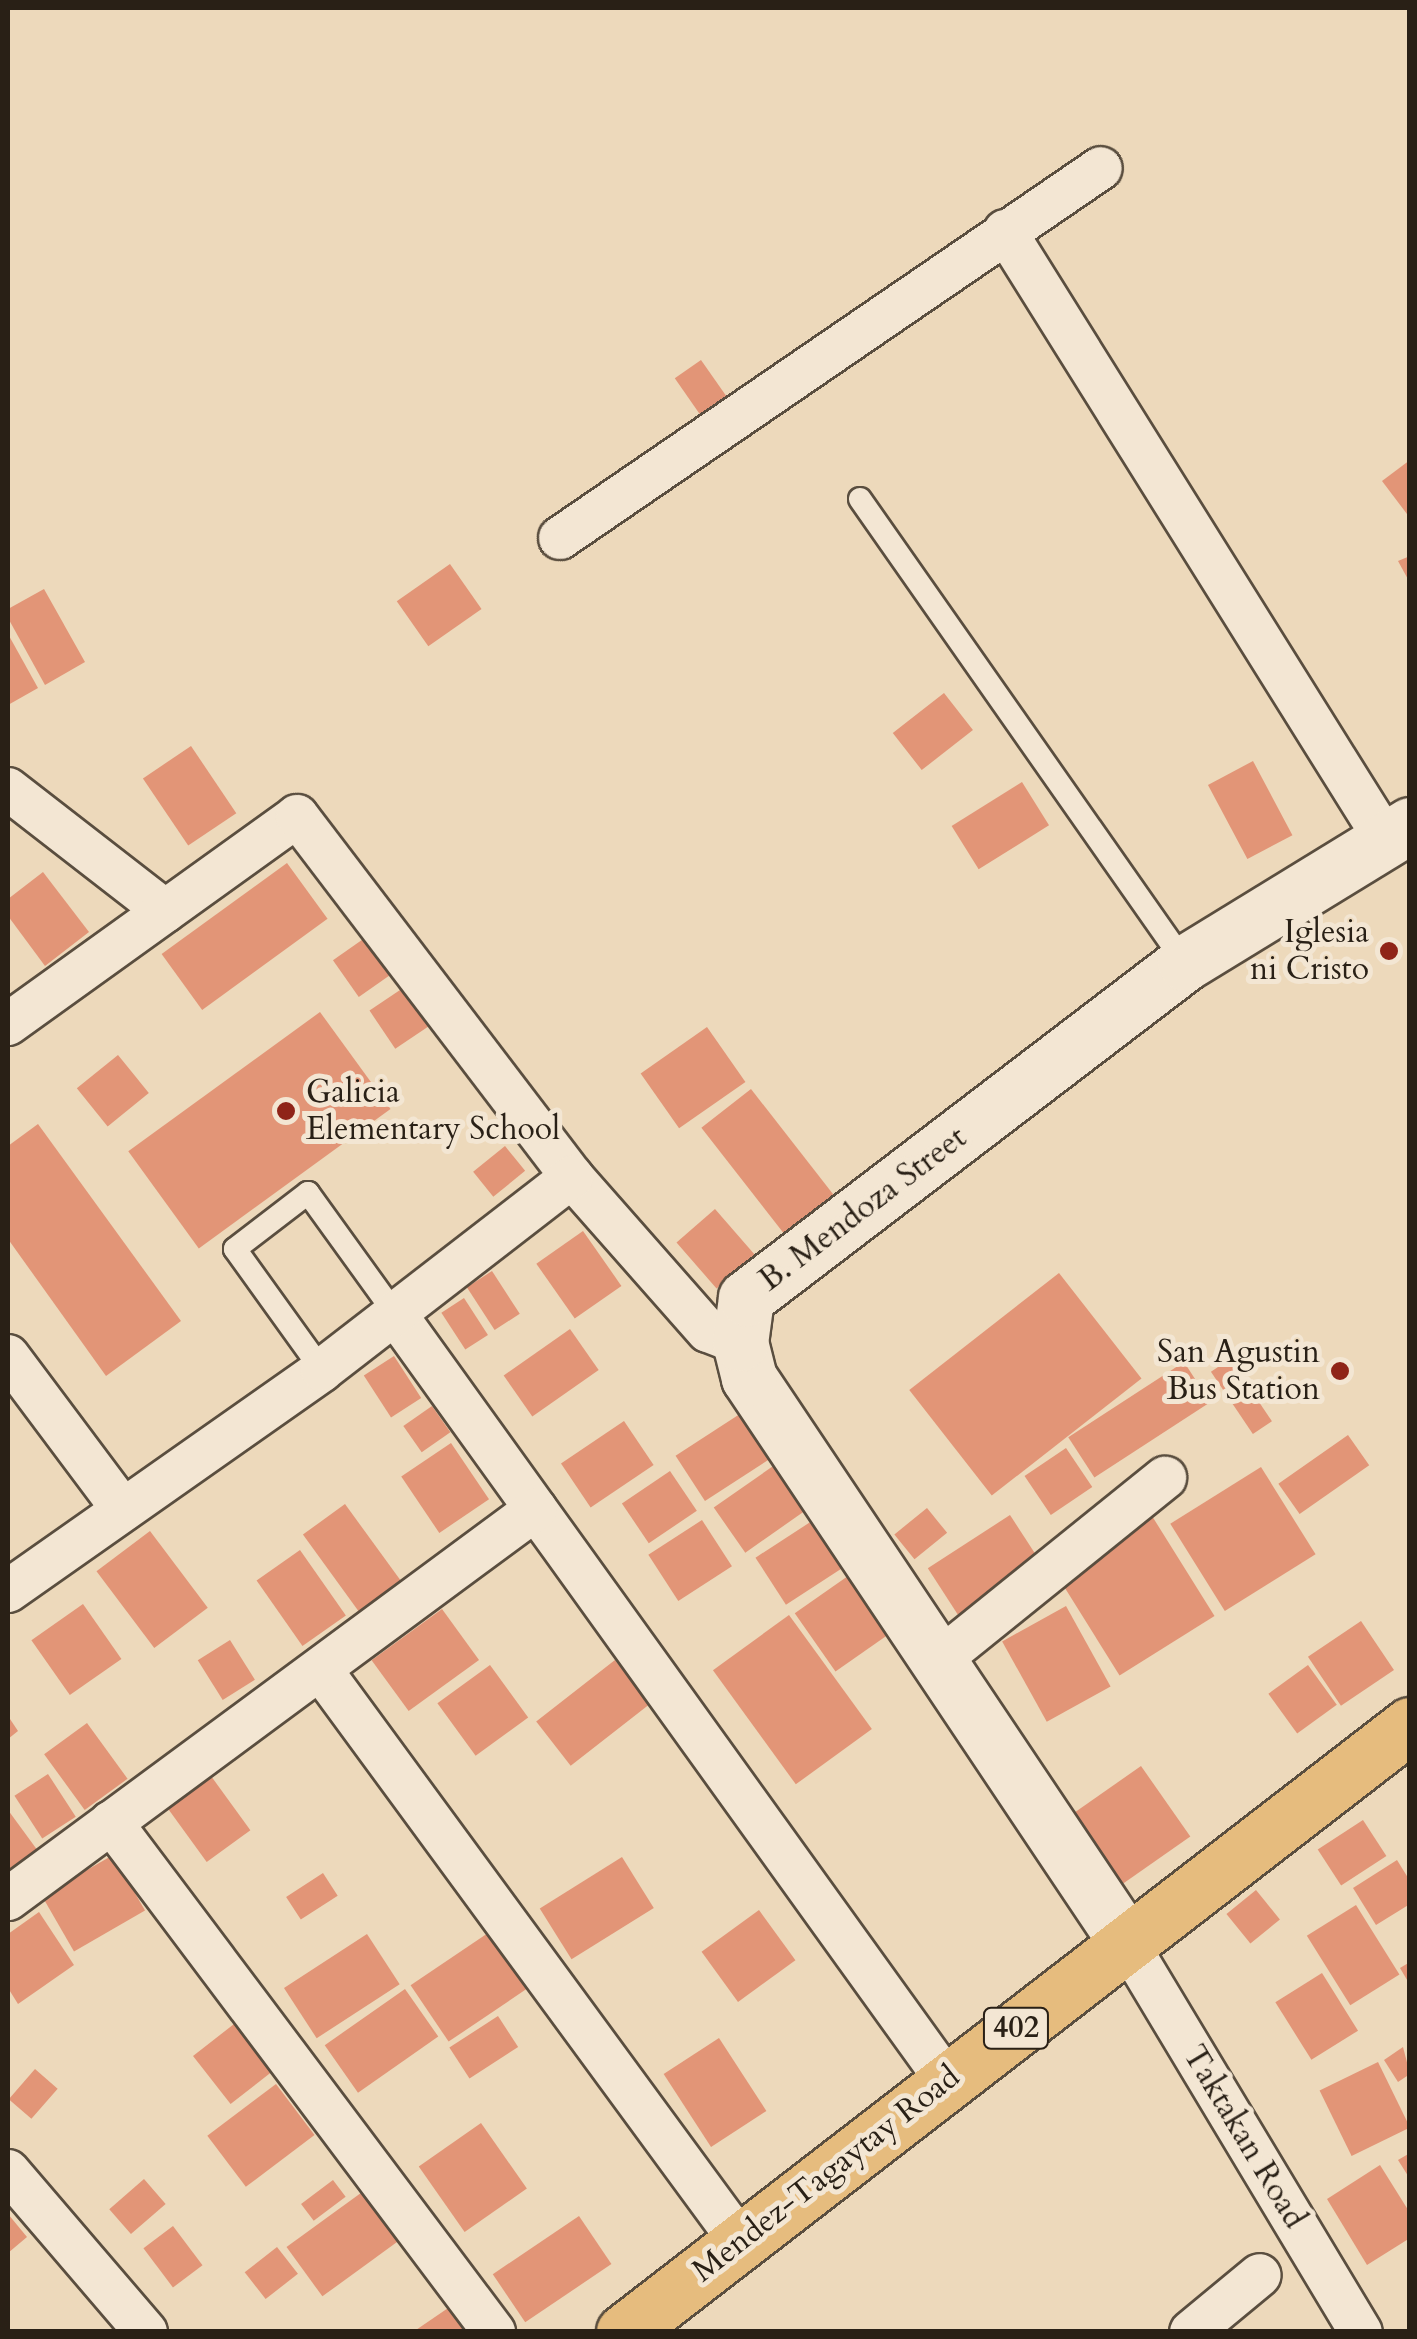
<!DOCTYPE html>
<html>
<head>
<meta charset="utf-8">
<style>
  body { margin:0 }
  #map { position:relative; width:1417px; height:2339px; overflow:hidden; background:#edd9bb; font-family:Cardo,serif }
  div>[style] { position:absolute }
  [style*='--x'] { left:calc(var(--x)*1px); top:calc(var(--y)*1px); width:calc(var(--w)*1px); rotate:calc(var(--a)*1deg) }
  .building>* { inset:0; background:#e29577; transform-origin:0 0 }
  .roads { filter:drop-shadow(2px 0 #5a4e3f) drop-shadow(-2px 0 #5a4e3f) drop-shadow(0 2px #5a4e3f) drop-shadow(0 -2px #5a4e3f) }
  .service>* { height:22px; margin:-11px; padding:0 11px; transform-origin:11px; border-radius:11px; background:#f3e6d3 }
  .minor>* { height:42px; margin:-21px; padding:0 21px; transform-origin:21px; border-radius:21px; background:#f3e6d3 }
  .tertiary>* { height:55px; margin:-27.5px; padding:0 27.5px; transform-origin:27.5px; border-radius:27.5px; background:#f3e6d3 }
  .primary>* { height:55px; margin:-27.5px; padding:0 27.5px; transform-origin:27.5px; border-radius:27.5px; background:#e6bc7e }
  .dots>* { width:28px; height:28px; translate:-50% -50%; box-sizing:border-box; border:5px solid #f3e6d3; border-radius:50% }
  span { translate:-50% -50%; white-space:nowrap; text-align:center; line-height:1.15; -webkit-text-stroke:10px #f3e6d3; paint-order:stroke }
  .shield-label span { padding:2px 8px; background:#f3e6d3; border:2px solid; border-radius:8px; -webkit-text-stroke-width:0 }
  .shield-label { font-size:30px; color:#292016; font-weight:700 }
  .poi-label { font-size:32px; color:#292016 }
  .right { translate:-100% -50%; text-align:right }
  .left { translate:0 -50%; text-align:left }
  .street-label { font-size:32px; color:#292016 }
  .frame { position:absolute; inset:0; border:10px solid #292016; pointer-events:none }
</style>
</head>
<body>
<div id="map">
  <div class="building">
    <div style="left:701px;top:360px;width:44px;height:32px;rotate:55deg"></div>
    <div style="clip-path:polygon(1410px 460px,1410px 518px,1382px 481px)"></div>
    <div style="clip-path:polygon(1410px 556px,1410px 583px,1398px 561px)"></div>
    <div style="left:450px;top:564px;width:55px;height:65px;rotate:55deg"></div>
    <div style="clip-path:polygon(44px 589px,85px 662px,45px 685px,8px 618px,8px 609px)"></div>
    <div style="clip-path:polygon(8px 634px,38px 688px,8px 705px)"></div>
    <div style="left:944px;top:693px;width:47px;height:65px;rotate:52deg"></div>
    <div style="left:191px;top:746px;width:81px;height:58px;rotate:56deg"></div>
    <div style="left:1253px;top:761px;width:84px;height:51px;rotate:62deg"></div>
    <div style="left:1022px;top:782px;width:51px;height:83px;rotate:58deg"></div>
    <div style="left:287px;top:863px;width:69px;height:155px;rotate:54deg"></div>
    <div style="clip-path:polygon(43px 872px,89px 932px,45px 966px,8px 916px,8px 899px)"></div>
    <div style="left:369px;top:935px;width:45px;height:44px;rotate:55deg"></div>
    <div style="left:406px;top:986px;width:46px;height:44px;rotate:56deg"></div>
    <div style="left:320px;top:1012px;width:120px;height:237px;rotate:54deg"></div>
    <div style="left:707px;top:1027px;width:67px;height:81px;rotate:55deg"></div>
    <div style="left:118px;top:1055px;width:49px;height:53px;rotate:51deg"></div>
    <div style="left:751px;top:1089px;width:135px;height:63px;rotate:52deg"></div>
    <div style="clip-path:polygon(38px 1124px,181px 1321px,106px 1376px,8px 1239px,8px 1146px)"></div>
    <div style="left:505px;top:1146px;width:32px;height:41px;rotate:51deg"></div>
    <div style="left:715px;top:1209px;width:61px;height:51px;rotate:49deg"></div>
    <div style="left:583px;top:1231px;width:67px;height:57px;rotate:55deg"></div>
    <div style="left:492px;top:1271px;width:51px;height:30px;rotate:57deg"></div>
    <div style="left:1059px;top:1273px;width:134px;height:190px;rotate:52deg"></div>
    <div style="left:464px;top:1298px;width:44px;height:27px;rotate:57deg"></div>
    <div style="left:570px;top:1329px;width:50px;height:81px;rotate:55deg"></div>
    <div style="left:394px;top:1356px;width:50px;height:36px;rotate:57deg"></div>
    <div style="left:1230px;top:1359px;width:75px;height:23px;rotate:56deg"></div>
    <div style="left:1184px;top:1362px;width:48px;height:138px;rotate:57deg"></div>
    <div style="left:432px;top:1406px;width:32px;height:35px;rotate:55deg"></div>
    <div style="left:746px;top:1410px;width:54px;height:84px;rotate:57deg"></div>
    <div style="left:624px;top:1421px;width:53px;height:76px;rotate:56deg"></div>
    <div style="left:1348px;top:1435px;width:37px;height:85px;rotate:55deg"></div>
    <div style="left:451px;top:1443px;width:68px;height:60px;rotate:56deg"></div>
    <div style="left:1066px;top:1448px;width:47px;height:50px;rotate:56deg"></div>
    <div style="left:776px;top:1464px;width:55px;height:76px;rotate:55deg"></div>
    <div style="left:1261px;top:1467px;width:103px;height:107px;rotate:58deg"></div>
    <div style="left:670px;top:1471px;width:48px;height:58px;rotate:56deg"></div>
    <div style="left:345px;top:1504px;width:95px;height:52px;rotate:54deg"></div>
    <div style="left:927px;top:1508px;width:32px;height:42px;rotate:51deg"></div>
    <div style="left:1010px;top:1515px;width:63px;height:98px;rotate:57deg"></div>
    <div style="left:1152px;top:1516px;width:118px;height:112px;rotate:58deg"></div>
    <div style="left:815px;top:1519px;width:56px;height:71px;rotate:57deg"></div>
    <div style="left:702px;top:1520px;width:55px;height:64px;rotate:57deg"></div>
    <div style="left:150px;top:1531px;width:96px;height:67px;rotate:53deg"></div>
    <div style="left:300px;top:1550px;width:80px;height:53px;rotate:55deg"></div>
    <div style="left:848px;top:1576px;width:71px;height:65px;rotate:55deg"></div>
    <div style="left:83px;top:1604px;width:67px;height:63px;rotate:55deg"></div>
    <div style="left:1066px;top:1606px;width:92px;height:73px;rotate:61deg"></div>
    <div style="left:442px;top:1609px;width:63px;height:87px;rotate:54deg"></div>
    <div style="left:789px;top:1615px;width:141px;height:94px;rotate:54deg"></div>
    <div style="left:1361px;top:1621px;width:59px;height:64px;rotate:56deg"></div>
    <div style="left:230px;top:1640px;width:47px;height:38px;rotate:58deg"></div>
    <div style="left:615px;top:1660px;width:56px;height:100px;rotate:52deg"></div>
    <div style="left:490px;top:1665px;width:65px;height:65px;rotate:54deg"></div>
    <div style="left:1308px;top:1665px;width:49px;height:49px;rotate:54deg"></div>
    <div style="clip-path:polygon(8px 1716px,18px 1731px,8px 1739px)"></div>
    <div style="left:87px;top:1723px;width:69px;height:53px;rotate:54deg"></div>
    <div style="left:1141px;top:1766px;width:86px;height:95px;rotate:55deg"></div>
    <div style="left:48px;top:1774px;width:51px;height:40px;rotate:57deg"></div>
    <div style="left:211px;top:1776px;width:67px;height:54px;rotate:54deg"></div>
    <div style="clip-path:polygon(8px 1810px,38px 1851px,8px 1874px)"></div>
    <div style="left:1363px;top:1820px;width:43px;height:54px;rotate:57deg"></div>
    <div style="left:113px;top:1855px;width:64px;height:82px;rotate:60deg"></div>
    <div style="left:622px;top:1857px;width:60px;height:97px;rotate:58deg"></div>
    <div style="clip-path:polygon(1397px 1860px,1410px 1881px,1410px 1904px,1376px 1925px,1353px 1888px)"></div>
    <div style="left:323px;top:1873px;width:27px;height:44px;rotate:57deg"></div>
    <div style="left:1256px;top:1890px;width:38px;height:38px;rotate:51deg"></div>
    <div style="left:1356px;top:1905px;width:82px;height:58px;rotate:58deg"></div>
    <div style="left:759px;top:1910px;width:62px;height:71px;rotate:54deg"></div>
    <div style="clip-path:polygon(39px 1912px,74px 1965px,18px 2004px,8px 1988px,8px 1934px)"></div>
    <div style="left:491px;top:1931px;width:68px;height:97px;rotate:56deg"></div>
    <div style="left:367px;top:1934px;width:60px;height:99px;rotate:57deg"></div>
    <div style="clip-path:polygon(1410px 1962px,1410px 1985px,1400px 1968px)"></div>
    <div style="left:1322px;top:1973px;width:68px;height:55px;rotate:58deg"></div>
    <div style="left:405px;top:1989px;width:58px;height:98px;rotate:55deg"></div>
    <div style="left:498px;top:2016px;width:37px;height:58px;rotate:57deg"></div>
    <div style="left:234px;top:2024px;width:61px;height:52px;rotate:52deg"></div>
    <div style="left:719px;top:2038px;width:87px;height:66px;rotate:57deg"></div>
    <div style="clip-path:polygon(1403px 2047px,1410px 2074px,1398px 2082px,1384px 2060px)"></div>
    <div style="left:1378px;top:2062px;width:73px;height:65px;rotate:64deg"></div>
    <div style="left:35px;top:2069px;width:30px;height:40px;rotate:41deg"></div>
    <div style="left:276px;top:2084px;width:64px;height:86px;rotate:53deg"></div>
    <div style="left:481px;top:2123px;width:80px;height:76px;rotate:55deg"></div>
    <div style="clip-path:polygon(1410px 2153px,1410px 2179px,1398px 2160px)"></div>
    <div style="clip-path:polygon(1380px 2165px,1410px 2213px,1410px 2238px,1367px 2265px,1327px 2199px)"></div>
    <div style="left:144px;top:2179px;width:33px;height:46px;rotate:49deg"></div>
    <div style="left:333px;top:2180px;width:21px;height:40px;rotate:53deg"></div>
    <div style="left:365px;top:2190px;width:61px;height:97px;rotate:54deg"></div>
    <div style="clip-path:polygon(8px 2214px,27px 2237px,8px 2253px)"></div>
    <div style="left:579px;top:2216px;width:58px;height:104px;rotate:56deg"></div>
    <div style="left:173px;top:2226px;width:49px;height:37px;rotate:53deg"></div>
    <div style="left:277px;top:2247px;width:34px;height:41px;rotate:52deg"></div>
    <div style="clip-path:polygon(454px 2304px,472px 2332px,413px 2332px)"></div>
  </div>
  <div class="roads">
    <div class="service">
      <div style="--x:860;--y:499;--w:566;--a:54.99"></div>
      <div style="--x:322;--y:1370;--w:149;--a:-125.7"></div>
      <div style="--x:235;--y:1249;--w:92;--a:-37.5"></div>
      <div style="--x:308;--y:1193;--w:150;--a:54.2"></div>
    </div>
    <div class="minor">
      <div style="--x:1005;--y:231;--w:717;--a:57.99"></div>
      <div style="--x:560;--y:538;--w:655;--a:-34.37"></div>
      <div style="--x:8;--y:789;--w:199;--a:37.8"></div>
      <div style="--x:8;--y:1024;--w:356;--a:-35.7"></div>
      <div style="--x:297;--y:816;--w:454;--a:52.7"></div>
      <div style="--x:572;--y:1177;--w:205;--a:48.6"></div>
      <div style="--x:708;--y:1331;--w:34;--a:21"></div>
      <div style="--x:396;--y:1315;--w:944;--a:54.27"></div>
      <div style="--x:8;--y:1356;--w:192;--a:53.2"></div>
      <div style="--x:8;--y:1591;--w:384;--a:-35.1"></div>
      <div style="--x:322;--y:1370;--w:316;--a:-37.7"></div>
      <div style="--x:938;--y:1661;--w:292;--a:-38.9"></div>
      <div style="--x:321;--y:1670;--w:708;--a:53.73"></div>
      <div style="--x:111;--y:1822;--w:638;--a:53.09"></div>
      <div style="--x:8;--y:1899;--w:656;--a:-36.45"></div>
      <div style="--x:1127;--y:1943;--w:454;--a:59"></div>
      <div style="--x:8;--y:2171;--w:212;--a:49.4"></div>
      <div style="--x:1191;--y:2332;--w:89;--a:-39.6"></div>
    </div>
    <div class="tertiary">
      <div style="--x:1127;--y:1943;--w:680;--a:-123.78"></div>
      <div style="--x:749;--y:1378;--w:36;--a:-104"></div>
      <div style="--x:740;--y:1343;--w:45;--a:-82.4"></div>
      <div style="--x:746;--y:1298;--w:552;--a:-37.35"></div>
      <div style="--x:1185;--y:963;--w:264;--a:-31.5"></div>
    </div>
    <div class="primary">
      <div style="--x:624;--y:2332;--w:993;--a:-37.68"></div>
    </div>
  </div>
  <div class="dots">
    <div style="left:1389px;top:951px;background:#8f2418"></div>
    <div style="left:286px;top:1111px;background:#8f2418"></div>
    <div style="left:1340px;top:1371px;background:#8f2418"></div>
  </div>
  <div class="shield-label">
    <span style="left:1016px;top:2028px">402</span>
  </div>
  <div class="poi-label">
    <span class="right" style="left:1369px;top:951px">Iglesia<br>ni Cristo</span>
    <span class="left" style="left:306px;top:1111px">Galicia<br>Elementary School</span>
    <span class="right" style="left:1320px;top:1371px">San Agustin<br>Bus Station</span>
  </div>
  <div class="street-label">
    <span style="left:863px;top:1209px;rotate:-37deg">B. Mendoza Street</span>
    <span style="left:1244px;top:2137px;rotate:59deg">Taktakan Road</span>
    <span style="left:826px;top:2174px;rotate:-38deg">Mendez-Tagaytay Road</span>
  </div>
  <div class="frame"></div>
</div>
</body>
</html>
